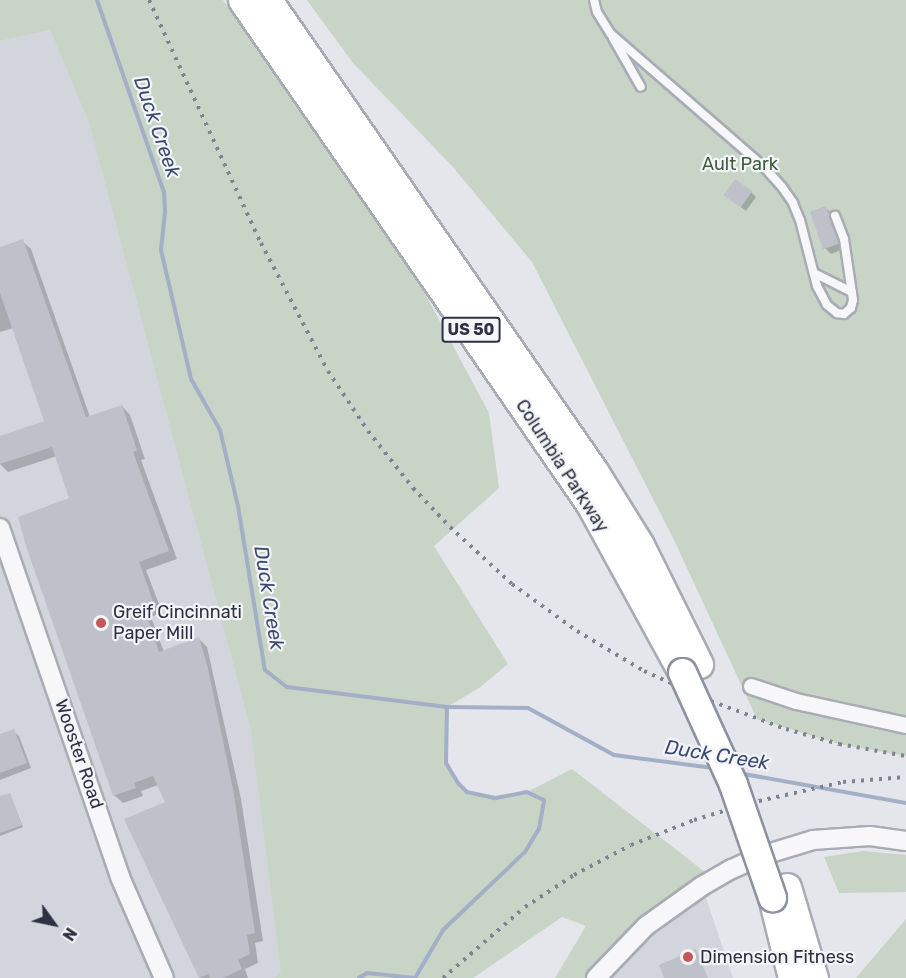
<!DOCTYPE html>
<html>
<head>
<meta charset="utf-8">
<style>
  body { margin:0 }
  #map { position:relative; width:906px; height:978px; overflow:hidden; background:#e4e6eb; font-family:Rubik,sans-serif }
  div>[style] { position:absolute }
  [style*='--x'] { left:calc(var(--x)*1px); top:calc(var(--y)*1px); width:calc(var(--w)*1px); rotate:calc(var(--a)*1deg) }
  .built>* { inset:0; background:#d3d5dc }
  .green>* { inset:0; background:#c7d4c6 }
  .shadow>* { inset:0; background:#0003 }
  .stream>* { height:4px; margin:-2px; padding:0 2px; transform-origin:2px; border-radius:2px; background:#a3afc7 }
  .building>* { inset:0; background:#bfc1ca; transform-origin:0 0 }
  .roads { filter:drop-shadow(2px 0 #a9acb5) drop-shadow(-2px 0 #a9acb5) drop-shadow(0 2px #a9acb5) drop-shadow(0 -2px #a9acb5) }
  .service>* { height:8px; margin:-4px; padding:0 4px; transform-origin:4px; border-radius:4px; background:#f7f7f9 }
  .minor>* { height:15px; margin:-7.5px; padding:0 7.5px; transform-origin:7.5px; border-radius:7.5px; background:#f7f7f9 }
  .tertiary>* { height:18px; margin:-9px; padding:0 9px; transform-origin:9px; border-radius:9px; background:#f7f7f9 }
  .motorway>* { height:27px; margin:-13.5px; padding:0 13.5px; transform-origin:13.5px; border-radius:13.5px; background:#fff }
  .rail>* { height:4px; margin-top:-2px; transform-origin:0; background:repeating-linear-gradient(90deg,#7f8393 0 3px,transparent 0 9px) }
  .bridges { filter:drop-shadow(2px 0 #8d91a0) drop-shadow(-2px 0 #8d91a0) drop-shadow(0 2px #8d91a0) drop-shadow(0 -2px #8d91a0) }
  .motorway-bridge>* { height:27px; margin:-13.5px; padding:0 13.5px; transform-origin:13.5px; border-radius:13.5px; background:#fff }
  .dots>* { width:16px; height:16px; translate:-50% -50%; box-sizing:border-box; border:3px solid #f4f5f8; border-radius:50% }
  span { translate:-50% -50%; white-space:nowrap; text-align:center; line-height:1.15; -webkit-text-stroke:4.5px #f4f5f8; paint-order:stroke }
  .shield-label span { padding:2px 4px; background:#f4f5f8; border:2px solid; border-radius:4px; -webkit-text-stroke-width:0 }
  .shield-label { font-size:16px; color:#2d3142; font-weight:700 }
  .park-label { font-size:18px; color:#3d5c3c }
  .street-label { font-size:18px; color:#2d3142 }
  .poi-label { font-size:18px; color:#2d3142 }
  .left { translate:0 -50%; text-align:left }
  .water-label { font-size:20px; color:#3b4a72; font-style:italic }
  .north { position:absolute; left:24px; top:894px; width:60px; height:60px; -webkit-text-stroke:4px #f4f5f8; paint-order:stroke; rotate:123deg; font-size:16px; font-weight:700; line-height:24px; text-align:center; color:#2d3142 }
  .north::after { content:''; display:block; margin:auto; width:21px; height:27px; background:#2d3142; clip-path:polygon(50% 0,100% 100%,50% 72%,0 100%) }
</style>
</head>
<body>
<div id="map">
  <div class="built">
    <div style="clip-path:polygon(50px 30px,90px 126px,268px 727px,297px 978px,0 978px,0 41px)"></div>
    <div style="clip-path:polygon(702px 886px,733px 978px,596px 978px)"></div>
  </div>
  <div class="green">
    <div style="clip-path:polygon(0 0,223px 0,422px 288px,489px 413px,499px 488px,434px 546px,508px 664px,479px 688px,447px 707px,446px 763px,467px 792px,495px 798px,527px 792px,572px 769px,714px 879px,596px 978px,555px 978px,586px 926px,562px 917px,473px 978px,275px 978px,281px 972px,251px 730px,90px 126px,50px 30px,0 41px)"></div>
    <div style="clip-path:polygon(307px 0,906px 0,906px 756px,839px 744px,757px 719px,674px 540px,532px 262px,452px 166px,353px 63px)"></div>
    <div style="clip-path:polygon(863px 851px,906px 855px,906px 892px,839px 893px,824px 857px)"></div>
    <div style="clip-path:polygon(906px 919px,906px 978px,856px 978px)"></div>
  </div>
  <div class="shadow">
    <div style="clip-path:polygon(751px 192px,756px 197px,746px 211px,725px 195px)"></div>
    <div style="clip-path:polygon(826px 208px,831px 213px,843px 249px,831px 254px,826px 249px)"></div>
    <div style="clip-path:polygon(22px 241px,31px 249px,90px 417px,122px 406px,130px 415px,145px 459px,141px 460px,177px 559px,146px 570px,162px 612px,151px 617px,164px 652px,199px 639px,207px 647px,241px 799px,263px 941px,255px 943px,258px 963px,245px 969px,248px 978px,200px 978px,126px 820px,167px 802px,158px 785px,141px 791px,143px 796px,123px 803px,114px 795px,71px 499px,57px 456px,8px 472px,0 464px,0 438px,46px 422px,14px 328px,0 332px,0 249px)"></div>
    <div style="clip-path:polygon(13px 731px,19px 736px,31px 768px,0 780px,0 736px)"></div>
    <div style="clip-path:polygon(10px 794px,23px 827px,0 836px,0 798px)"></div>
  </div>
  <div class="stream">
    <div style="--x:97;--y:0;--w:203;--a:70.8"></div>
    <div style="--x:164;--y:192;--w:20;--a:87"></div>
    <div style="--x:165;--y:212;--w:38;--a:96"></div>
    <div style="--x:161;--y:250;--w:132;--a:76.9"></div>
    <div style="--x:191;--y:379;--w:59;--a:60.4"></div>
    <div style="--x:220;--y:430;--w:78;--a:76.7"></div>
    <div style="--x:238;--y:506;--w:166;--a:80.7"></div>
    <div style="--x:265;--y:670;--w:28;--a:38"></div>
    <div style="--x:287;--y:687;--w:161;--a:7.1"></div>
    <div style="--x:447;--y:707;--w:81;--a:0.7"></div>
    <div style="--x:528;--y:708;--w:98;--a:28.7"></div>
    <div style="--x:614;--y:755;--w:100;--a:7.5"></div>
    <div style="--x:738;--y:773;--w:171;--a:10.1"></div>
    <div style="--x:359;--y:978;--w:9;--a:-32"></div>
    <div style="--x:367;--y:973;--w:48;--a:5.9"></div>
    <div style="--x:415;--y:978;--w:56;--a:-59.7"></div>
    <div style="--x:443;--y:930;--w:113;--a:-43.6"></div>
    <div style="--x:525;--y:852;--w:27;--a:-59"></div>
    <div style="--x:539;--y:829;--w:29;--a:-80"></div>
    <div style="--x:544;--y:800;--w:19;--a:-155"></div>
    <div style="--x:527;--y:792;--w:33;--a:169"></div>
    <div style="--x:495;--y:798;--w:29;--a:-168"></div>
    <div style="--x:467;--y:792;--w:13;--a:-135"></div>
    <div style="--x:458;--y:783;--w:23;--a:-121"></div>
    <div style="--x:446;--y:763;--w:56;--a:-89"></div>
  </div>
  <div class="building">
    <div style="left:735px;top:179px;width:21px;height:20px;rotate:35deg"></div>
    <div style="left:826px;top:206px;width:40px;height:17px;rotate:71deg"></div>
    <div style="clip-path:polygon(23px 239px,86px 417px,122px 405px,137px 450px,133px 452px,169px 551px,139px 562px,154px 604px,144px 608px,159px 652px,199px 637px,208px 669px,233px 789px,255px 933px,247px 935px,250px 954px,238px 960px,242px 969px,223px 978px,210px 978px,208px 974px,199px 978px,124px 819px,165px 802px,153px 776px,134px 783px,136px 788px,113px 796px,26px 546px,18px 517px,69px 498px,52px 447px,0 464px,0 436px,44px 421px,0 293px,0 247px)"></div>
    <div style="clip-path:polygon(14px 729px,27px 763px,0 773px,0 734px)"></div>
    <div style="clip-path:polygon(10px 793px,22px 825px,0 833px,0 796px)"></div>
    <div style="clip-path:polygon(696px 949px,708px 978px,664px 978px,659px 965px)"></div>
  </div>
  <div class="roads">
    <div class="service">
      <div style="--x:594;--y:0;--w:12;--a:76"></div>
      <div style="--x:597;--y:12;--w:26;--a:58"></div>
      <div style="--x:611;--y:34;--w:204;--a:41"></div>
      <div style="--x:765;--y:168;--w:25;--a:48"></div>
      <div style="--x:782;--y:187;--w:19;--a:55"></div>
      <div style="--x:793;--y:203;--w:18;--a:68"></div>
      <div style="--x:800;--y:220;--w:68;--a:75.6"></div>
      <div style="--x:817;--y:286;--w:21;--a:62"></div>
      <div style="--x:827;--y:305;--w:13;--a:39"></div>
      <div style="--x:837;--y:313;--w:7;--a:8"></div>
      <div style="--x:844;--y:314;--w:9;--a:-41"></div>
      <div style="--x:851;--y:308;--w:8;--a:-76"></div>
      <div style="--x:853;--y:300;--w:62;--a:-98.4"></div>
      <div style="--x:844;--y:239;--w:25;--a:-111"></div>
      <div style="--x:613;--y:38;--w:56;--a:60.3"></div>
      <div style="--x:814;--y:273;--w:42;--a:26.6"></div>
    </div>
    <div class="minor">
      <div style="--x:751;--y:686;--w:47;--a:18.4"></div>
      <div style="--x:796;--y:701;--w:113;--a:12.3"></div>
    </div>
    <div class="tertiary">
      <div style="--x:0;--y:528;--w:369;--a:71"></div>
      <div style="--x:120;--y:877;--w:110;--a:66.5"></div>
      <div style="--x:596;--y:978;--w:72;--a:-46.1"></div>
      <div style="--x:646;--y:926;--w:69;--a:-35.5"></div>
      <div style="--x:702;--y:886;--w:34;--a:-30"></div>
      <div style="--x:732;--y:869;--w:35;--a:-24"></div>
      <div style="--x:764;--y:855;--w:51;--a:-17"></div>
      <div style="--x:813;--y:840;--w:57;--a:-4"></div>
      <div style="--x:870;--y:836;--w:36;--a:8"></div>
    </div>
    <div class="motorway">
      <div style="--x:242;--y:0;--w:612;--a:55.38"></div>
      <div style="--x:590;--y:504;--w:192;--a:61.3"></div>
      <div style="--x:268;--y:0;--w:573;--a:55.31"></div>
      <div style="--x:594;--y:471;--w:87;--a:58.1"></div>
      <div style="--x:640;--y:545;--w:133;--a:63.6"></div>
      <div style="--x:787;--y:887;--w:95;--a:73.5"></div>
      <div style="--x:772;--y:897;--w:83;--a:76.1"></div>
    </div>
  </div>
  <div class="rail">
    <div style="--x:149;--y:0;--w:268;--a:65.3"></div>
    <div style="--x:261;--y:243;--w:144;--a:62.4"></div>
    <div style="--x:328;--y:371;--w:72;--a:56.3"></div>
    <div style="--x:368;--y:431;--w:73;--a:51.7"></div>
    <div style="--x:413;--y:488;--w:54;--a:46.5"></div>
    <div style="--x:450;--y:527;--w:84;--a:42.6"></div>
    <div style="--x:512;--y:584;--w:80;--a:35.9"></div>
    <div style="--x:577;--y:631;--w:78;--a:30.8"></div>
    <div style="--x:644;--y:671;--w:73;--a:24.1"></div>
    <div style="--x:711;--y:701;--w:80;--a:20.5"></div>
    <div style="--x:786;--y:729;--w:55;--a:15.8"></div>
    <div style="--x:839;--y:744;--w:68;--a:10.2"></div>
    <div style="--x:443;--y:978;--w:108;--a:-40.9"></div>
    <div style="--x:525;--y:907;--w:59;--a:-33.1"></div>
    <div style="--x:574;--y:875;--w:64;--a:-27.8"></div>
    <div style="--x:631;--y:845;--w:68;--a:-21.6"></div>
    <div style="--x:694;--y:820;--w:59;--a:-16.9"></div>
    <div style="--x:750;--y:803;--w:95;--a:-12.7"></div>
    <div style="--x:843;--y:782;--w:63;--a:-4.5"></div>
  </div>
  <div class="bridges">
    <div class="motorway-bridge">
      <div style="--x:682;--y:672;--w:123;--a:65.5"></div>
      <div style="--x:733;--y:784;--w:120;--a:71"></div>
    </div>
  </div>
  <div class="dots">
    <div style="left:101px;top:623px;background:#c25957"></div>
    <div style="left:688px;top:957px;background:#c25957"></div>
  </div>
  <div class="shield-label">
    <span style="left:471px;top:330px">US 50</span>
  </div>
  <div class="park-label">
    <span style="left:740px;top:164px">Ault Park</span>
  </div>
  <div class="street-label">
    <span style="left:562px;top:466px;rotate:57deg">Columbia Parkway</span>
    <span style="left:79px;top:754px;rotate:71deg">Wooster Road</span>
  </div>
  <div class="poi-label">
    <span class="left" style="left:113px;top:623px">Greif Cincinnati<br>Paper Mill</span>
    <span class="left" style="left:700px;top:957px">Dimension Fitness</span>
  </div>
  <div class="water-label">
    <span style="left:157px;top:127px;rotate:71deg">Duck Creek</span>
    <span style="left:269px;top:598px;rotate:81deg">Duck Creek</span>
    <span style="left:717px;top:755px;rotate:9deg">Duck Creek</span>
  </div>
  <div class="north">N</div>
</div>
</body>
</html>
